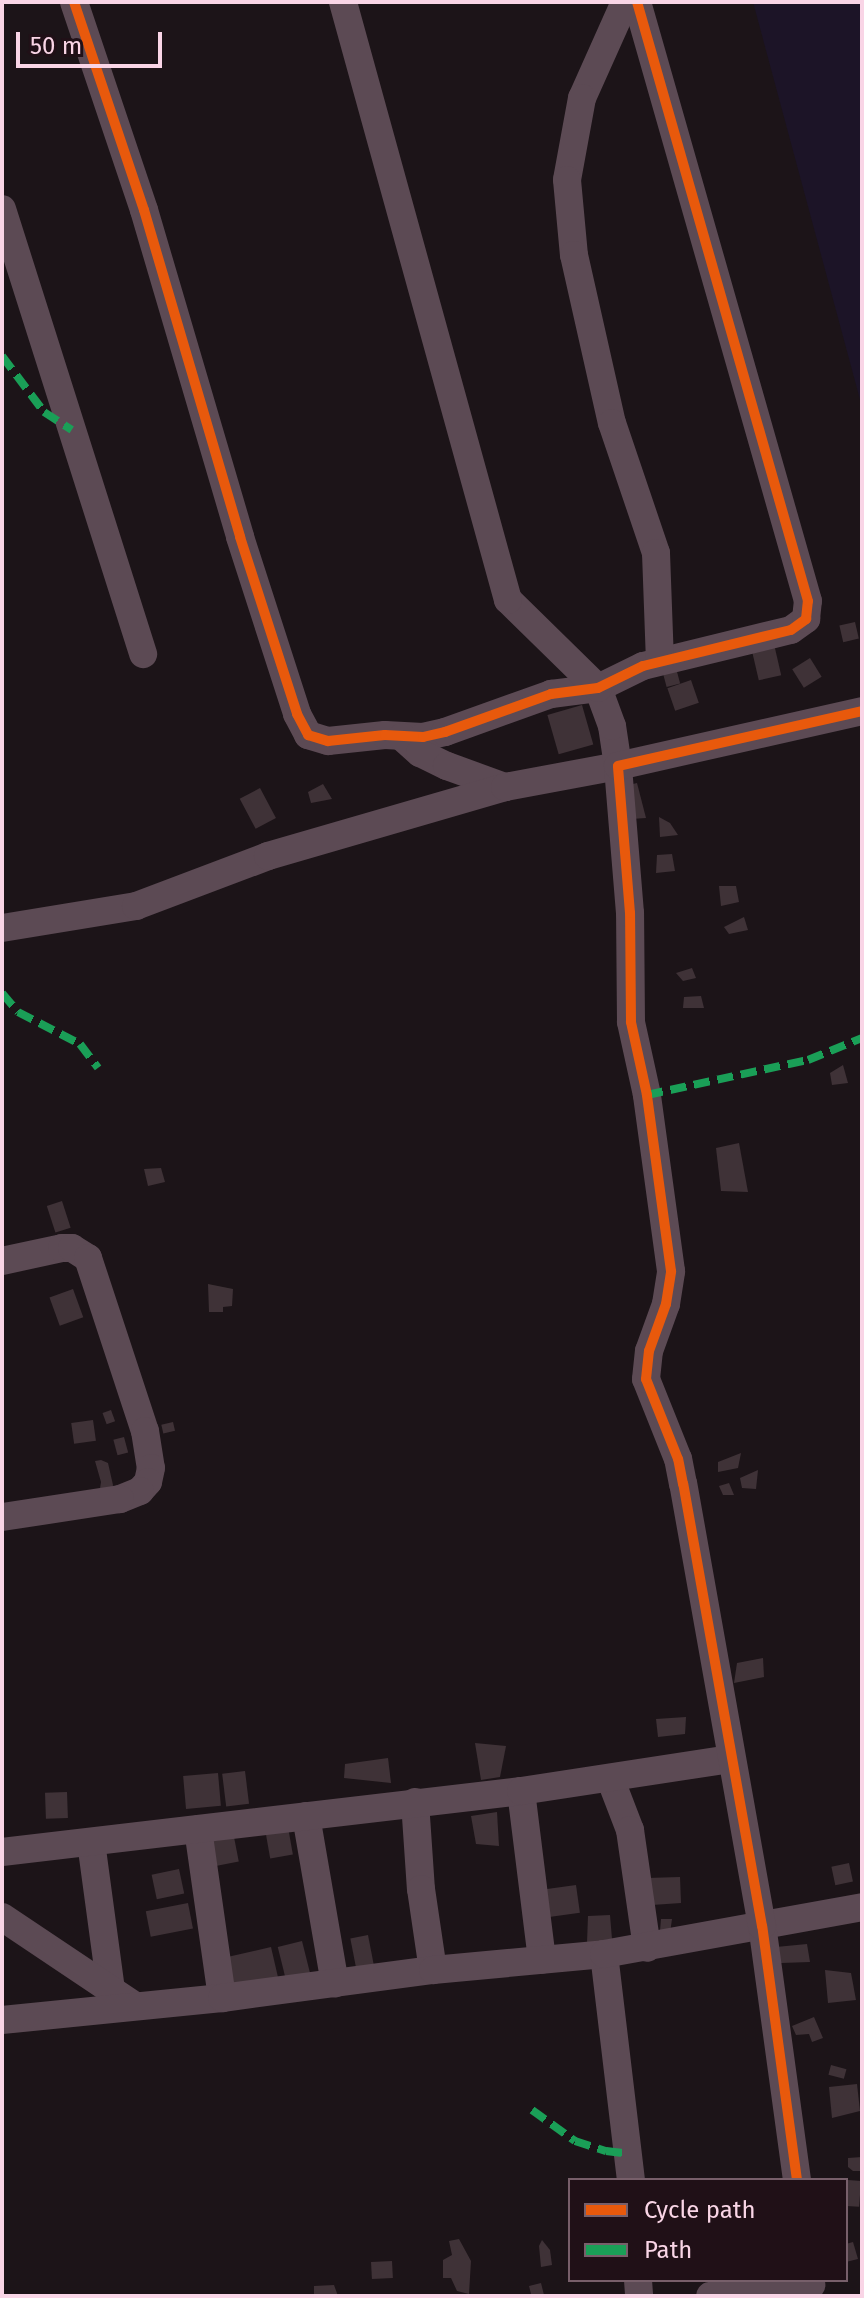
<!DOCTYPE html>
<html>
<head>
<meta charset="utf-8">
<style>
  body { margin:0 }
  #map { position:relative; width:864px; height:2298px; overflow:hidden; background:#1c1418; font-family:"Fira Sans",sans-serif }
  div>[style] { position:absolute }
  [style*='--x'] { left:calc(var(--x)*1px); top:calc(var(--y)*1px); width:calc(var(--w)*1px); rotate:calc(var(--a)*1deg) }
  .green>* { inset:0; background:#1c1427 }
  .building>* { inset:0; background:#3f3237; transform-origin:0 0 }
  .minor>* { height:28px; margin:-14px; padding:0 14px; transform-origin:14px; border-radius:14px; background:#5c4a54 }
  .quiet>* { height:8px; margin-top:-4px; transform-origin:0; background:repeating-linear-gradient(90deg,#1a9f57 0 16px,transparent 0 24px) }
  .cycleway>* { height:10px; margin:-5px; padding:0 5px; transform-origin:5px; border-radius:5px; background:#e8590c }
  span { translate:-50% -50%; white-space:nowrap; text-align:center; line-height:1.15; -webkit-text-stroke:6px #201017; paint-order:stroke }
  .frame { position:absolute; inset:0; border:4px solid #f9d5e6; pointer-events:none }
  .legend { position:absolute; left:568px; top:2178px; width:280px; height:104px; box-sizing:border-box; background:#201017; border:2px solid #775f6a; margin:0; padding:10px 14px; list-style:none; font-size:24px; color:#f9d5e6 }
  .legend li { display:flex; align-items:center; gap:16px; height:40px }
  .legend b { width:40px; border:2px solid #775f6a }
  .scale { position:absolute; left:16px; top:32px; width:146px; height:36px; box-sizing:border-box; border:4px solid #f9d5e6; border-top:0; padding-left:10px; font-size:24px; line-height:28px; white-space:nowrap; color:#f9d5e6; -webkit-text-stroke:6px #201017; paint-order:stroke }
</style>
</head>
<body>
<div id="map">
  <div class="green">
    <div style="clip-path:polygon(753px 2px,862px 2px,862px 407px)"></div>
  </div>
  <div class="building">
    <div style="left:855px;top:622px;width:17px;height:16px;rotate:77deg"></div>
    <div style="left:774px;top:644px;width:32px;height:23px;rotate:77deg"></div>
    <div style="left:810px;top:658px;width:22px;height:21px;rotate:58deg"></div>
    <div style="left:676px;top:668px;width:16px;height:14px;rotate:75deg"></div>
    <div style="left:691px;top:680px;width:24px;height:25px;rotate:71deg"></div>
    <div style="left:582px;top:705px;width:41px;height:36px;rotate:74deg"></div>
    <div style="clip-path:polygon(637px 783px,646px 818px,631px 819px,629px 785px)"></div>
    <div style="clip-path:polygon(323px 784px,332px 799px,311px 803px,308px 792px)"></div>
    <div style="left:260px;top:788px;width:34px;height:23px;rotate:62deg"></div>
    <div style="clip-path:polygon(659px 817px,670px 823px,678px 835px,660px 837px)"></div>
    <div style="clip-path:polygon(672px 854px,675px 871px,656px 873px,657px 855px)"></div>
    <div style="clip-path:polygon(719px 886px,736px 886px,739px 902px,721px 906px)"></div>
    <div style="clip-path:polygon(744px 917px,748px 930px,729px 934px,724px 927px)"></div>
    <div style="clip-path:polygon(692px 968px,696px 978px,683px 981px,676px 973px)"></div>
    <div style="clip-path:polygon(701px 996px,704px 1008px,683px 1008px,684px 997px)"></div>
    <div style="clip-path:polygon(843px 1065px,848px 1083px,832px 1085px,830px 1073px)"></div>
    <div style="clip-path:polygon(739px 1143px,748px 1192px,721px 1191px,716px 1148px)"></div>
    <div style="clip-path:polygon(161px 1168px,165px 1182px,148px 1186px,144px 1169px)"></div>
    <div style="left:62px;top:1201px;width:28px;height:16px;rotate:72deg"></div>
    <div style="clip-path:polygon(208px 1284px,233px 1289px,232px 1306px,223px 1307px,223px 1312px,209px 1312px)"></div>
    <div style="left:73px;top:1289px;width:30px;height:25px;rotate:70deg"></div>
    <div style="left:111px;top:1410px;width:12px;height:9px;rotate:70deg"></div>
    <div style="left:93px;top:1420px;width:21px;height:22px;rotate:82deg"></div>
    <div style="left:173px;top:1422px;width:9px;height:12px;rotate:77deg"></div>
    <div style="left:124px;top:1437px;width:16px;height:11px;rotate:75deg"></div>
    <div style="clip-path:polygon(741px 1453px,738px 1468px,718px 1472px,718px 1462px)"></div>
    <div style="clip-path:polygon(101px 1460px,108px 1463px,113px 1485px,111px 1493px,99px 1495px,101px 1482px,95px 1461px)"></div>
    <div style="clip-path:polygon(758px 1470px,756px 1489px,742px 1488px,740px 1478px)"></div>
    <div style="clip-path:polygon(729px 1483px,734px 1495px,723px 1495px,719px 1486px)"></div>
    <div style="clip-path:polygon(763px 1658px,764px 1677px,734px 1683px,737px 1663px)"></div>
    <div style="clip-path:polygon(686px 1717px,685px 1734px,658px 1737px,656px 1719px)"></div>
    <div style="clip-path:polygon(475px 1743px,506px 1746px,500px 1777px,481px 1780px)"></div>
    <div style="clip-path:polygon(388px 1758px,391px 1783px,344px 1778px,345px 1764px)"></div>
    <div style="left:245px;top:1771px;width:33px;height:23px;rotate:83deg"></div>
    <div style="left:218px;top:1773px;width:33px;height:35px;rotate:85deg"></div>
    <div style="left:67px;top:1792px;width:26px;height:22px;rotate:88deg"></div>
    <div style="clip-path:polygon(497px 1812px,499px 1846px,476px 1844px,471px 1816px)"></div>
    <div style="left:288px;top:1827px;width:28px;height:23px;rotate:80deg"></div>
    <div style="left:234px;top:1837px;width:25px;height:26px;rotate:79deg"></div>
    <div style="left:849px;top:1863px;width:19px;height:18px;rotate:78deg"></div>
    <div style="left:179px;top:1869px;width:25px;height:28px;rotate:78deg"></div>
    <div style="clip-path:polygon(680px 1877px,681px 1903px,652px 1905px,647px 1878px)"></div>
    <div style="left:576px;top:1885px;width:28px;height:31px;rotate:82deg"></div>
    <div style="left:188px;top:1903px;width:26px;height:43px;rotate:79deg"></div>
    <div style="clip-path:polygon(610px 1915px,612px 1939px,587px 1943px,588px 1916px)"></div>
    <div style="clip-path:polygon(661px 1919px,672px 1919px,670px 1933px,660px 1931px)"></div>
    <div style="left:368px;top:1935px;width:33px;height:18px;rotate:79deg"></div>
    <div style="left:302px;top:1941px;width:33px;height:25px;rotate:76deg"></div>
    <div style="clip-path:polygon(807px 1944px,810px 1962px,781px 1963px,776px 1947px)"></div>
    <div style="left:271px;top:1947px;width:35px;height:47px;rotate:77deg"></div>
    <div style="clip-path:polygon(825px 1970px,851px 1973px,856px 2000px,828px 2003px)"></div>
    <div style="clip-path:polygon(814px 2017px,823px 2038px,812px 2042px,809px 2034px,796px 2035px,792px 2026px)"></div>
    <div style="left:831px;top:2065px;width:16px;height:10px;rotate:15deg"></div>
    <div style="clip-path:polygon(857px 2084px,860px 2111px,832px 2118px,829px 2087px)"></div>
    <div style="clip-path:polygon(862px 2157px,862px 2171px,853px 2171px,848px 2167px,848px 2158px)"></div>
    <div style="left:848px;top:2180px;width:13px;height:26px;rotate:4deg"></div>
    <div style="clip-path:polygon(459px 2239px,471px 2261px,469px 2294px,457px 2291px,451px 2278px,443px 2278px,443px 2260px,452px 2255px,449px 2241px)"></div>
    <div style="clip-path:polygon(542px 2240px,550px 2250px,552px 2265px,541px 2267px,539px 2246px)"></div>
    <div style="clip-path:polygon(853px 2242px,858px 2259px,846px 2262px,846px 2244px)"></div>
    <div style="left:392px;top:2261px;width:17px;height:21px;rotate:87deg"></div>
    <div style="clip-path:polygon(541px 2283px,544px 2295px,531px 2294px,529px 2286px)"></div>
    <div style="clip-path:polygon(334px 2285px,338px 2296px,314px 2294px,314px 2286px)"></div>
  </div>
  <div class="minor">
    <div style="--x:74;--y:2;--w:219;--a:71.4"></div>
    <div style="--x:144;--y:210;--w:341;--a:73.6"></div>
    <div style="--x:240;--y:537;--w:186;--a:72.1"></div>
    <div style="--x:297;--y:714;--w:24;--a:62"></div>
    <div style="--x:308;--y:735;--w:21;--a:17"></div>
    <div style="--x:328;--y:741;--w:57;--a:-6"></div>
    <div style="--x:385;--y:735;--w:38;--a:3"></div>
    <div style="--x:423;--y:737;--w:23;--a:-13"></div>
    <div style="--x:445;--y:732;--w:113;--a:-19.7"></div>
    <div style="--x:551;--y:694;--w:47;--a:-7.3"></div>
    <div style="--x:598;--y:688;--w:50;--a:-26.1"></div>
    <div style="--x:643;--y:666;--w:152;--a:-13.7"></div>
    <div style="--x:791;--y:630;--w:19;--a:-36"></div>
    <div style="--x:806;--y:619;--w:18;--a:-84"></div>
    <div style="--x:808;--y:601;--w:623;--a:-105.93"></div>
    <div style="--x:625;--y:2;--w:105;--a:114.1"></div>
    <div style="--x:582;--y:98;--w:83;--a:100.4"></div>
    <div style="--x:567;--y:180;--w:75;--a:84.7"></div>
    <div style="--x:574;--y:255;--w:172;--a:77.3"></div>
    <div style="--x:612;--y:423;--w:137;--a:71.3"></div>
    <div style="--x:656;--y:553;--w:108;--a:87.9"></div>
    <div style="--x:2;--y:209;--w:467;--a:72.4"></div>
    <div style="--x:402;--y:737;--w:24;--a:42"></div>
    <div style="--x:420;--y:753;--w:30;--a:26"></div>
    <div style="--x:447;--y:766;--w:62;--a:19.9"></div>
    <div style="--x:2;--y:928;--w:136;--a:-9.3"></div>
    <div style="--x:136;--y:906;--w:141;--a:-20.7"></div>
    <div style="--x:268;--y:856;--w:247;--a:-16.2"></div>
    <div style="--x:505;--y:787;--w:115;--a:-10.5"></div>
    <div style="--x:618;--y:766;--w:40;--a:-98.5"></div>
    <div style="--x:612;--y:726;--w:40;--a:-110.2"></div>
    <div style="--x:598;--y:688;--w:126;--a:-135.6"></div>
    <div style="--x:508;--y:600;--w:620;--a:-105.43"></div>
    <div style="--x:2;--y:1261;--w:61;--a:-12.2"></div>
    <div style="--x:62;--y:1248;--w:10;--a:0"></div>
    <div style="--x:72;--y:1248;--w:19;--a:32"></div>
    <div style="--x:88;--y:1258;--w:182;--a:71.8"></div>
    <div style="--x:145;--y:1431;--w:37;--a:81"></div>
    <div style="--x:151;--y:1468;--w:14;--a:102"></div>
    <div style="--x:148;--y:1482;--w:12;--a:132"></div>
    <div style="--x:140;--y:1491;--w:22;--a:158"></div>
    <div style="--x:120;--y:1499;--w:119;--a:171.3"></div>
    <div style="--x:610;--y:1778;--w:56;--a:69"></div>
    <div style="--x:630;--y:1830;--w:119;--a:81.8"></div>
    <div style="--x:521;--y:1791;--w:170;--a:82.9"></div>
    <div style="--x:415;--y:1802;--w:87;--a:86.1"></div>
    <div style="--x:421;--y:1889;--w:82;--a:81.6"></div>
    <div style="--x:306;--y:1816;--w:170;--a:80.2"></div>
    <div style="--x:198;--y:1829;--w:171;--a:81.9"></div>
    <div style="--x:91;--y:1842;--w:148;--a:82.3"></div>
    <div style="--x:2;--y:1852;--w:523;--a:-6.7"></div>
    <div style="--x:521;--y:1791;--w:211;--a:-8.7"></div>
    <div style="--x:2;--y:1917;--w:160;--a:33.8"></div>
    <div style="--x:604;--y:1954;--w:228;--a:83.2"></div>
    <div style="--x:2;--y:2020;--w:221;--a:-5.7"></div>
    <div style="--x:222;--y:1998;--w:213;--a:-7.6"></div>
    <div style="--x:433;--y:1970;--w:172;--a:-5.3"></div>
    <div style="--x:604;--y:1954;--w:262;--a:-10.3"></div>
    <div style="--x:797;--y:2180;--w:256;--a:-97.8"></div>
    <div style="--x:762;--y:1926;--w:449;--a:-100.1"></div>
    <div style="--x:683;--y:1484;--w:25;--a:-101"></div>
    <div style="--x:678;--y:1459;--w:86;--a:-111.8"></div>
    <div style="--x:646;--y:1379;--w:28;--a:-84"></div>
    <div style="--x:649;--y:1351;--w:50;--a:-70.1"></div>
    <div style="--x:666;--y:1304;--w:33;--a:-81"></div>
    <div style="--x:671;--y:1271;--w:178;--a:-97.8"></div>
    <div style="--x:647;--y:1095;--w:75;--a:-102.4"></div>
    <div style="--x:631;--y:1022;--w:109;--a:-90.5"></div>
    <div style="--x:630;--y:913;--w:147;--a:-94.7"></div>
    <div style="--x:618;--y:766;--w:250;--a:-12.7"></div>
    <div style="--x:638;--y:2280;--w:16;--a:86"></div>
    <div style="--x:710;--y:2296;--w:102;--a:-6.2"></div>
  </div>
  <div class="quiet">
    <div style="--x:2;--y:356;--w:70;--a:53.1"></div>
    <div style="--x:44;--y:412;--w:33;--a:33"></div>
    <div style="--x:2;--y:993;--w:25;--a:50"></div>
    <div style="--x:18;--y:1012;--w:70;--a:27.3"></div>
    <div style="--x:80;--y:1044;--w:30;--a:53"></div>
    <div style="--x:647;--y:1095;--w:165;--a:-12.3"></div>
    <div style="--x:808;--y:1060;--w:58;--a:-22.2"></div>
    <div style="--x:532;--y:2110;--w:53;--a:35.8"></div>
    <div style="--x:575;--y:2141;--w:33;--a:18"></div>
    <div style="--x:606;--y:2151;--w:23;--a:7"></div>
  </div>
  <div class="cycleway">
    <div style="--x:74;--y:2;--w:219;--a:71.4"></div>
    <div style="--x:144;--y:210;--w:341;--a:73.6"></div>
    <div style="--x:240;--y:537;--w:186;--a:72.1"></div>
    <div style="--x:297;--y:714;--w:24;--a:62"></div>
    <div style="--x:308;--y:735;--w:21;--a:17"></div>
    <div style="--x:328;--y:741;--w:57;--a:-6"></div>
    <div style="--x:385;--y:735;--w:38;--a:3"></div>
    <div style="--x:423;--y:737;--w:23;--a:-13"></div>
    <div style="--x:445;--y:732;--w:113;--a:-19.7"></div>
    <div style="--x:551;--y:694;--w:47;--a:-7.3"></div>
    <div style="--x:598;--y:688;--w:50;--a:-26.1"></div>
    <div style="--x:643;--y:666;--w:152;--a:-13.7"></div>
    <div style="--x:791;--y:630;--w:19;--a:-36"></div>
    <div style="--x:806;--y:619;--w:18;--a:-84"></div>
    <div style="--x:808;--y:601;--w:623;--a:-105.93"></div>
    <div style="--x:797;--y:2180;--w:256;--a:-97.8"></div>
    <div style="--x:762;--y:1926;--w:449;--a:-100.1"></div>
    <div style="--x:683;--y:1484;--w:25;--a:-101"></div>
    <div style="--x:678;--y:1459;--w:86;--a:-111.8"></div>
    <div style="--x:646;--y:1379;--w:28;--a:-84"></div>
    <div style="--x:649;--y:1351;--w:50;--a:-70.1"></div>
    <div style="--x:666;--y:1304;--w:33;--a:-81"></div>
    <div style="--x:671;--y:1271;--w:178;--a:-97.8"></div>
    <div style="--x:647;--y:1095;--w:75;--a:-102.4"></div>
    <div style="--x:631;--y:1022;--w:109;--a:-90.5"></div>
    <div style="--x:630;--y:913;--w:147;--a:-94.7"></div>
    <div style="--x:618;--y:766;--w:250;--a:-12.7"></div>
  </div>
  <div class="frame"></div>
  <ul class="legend">
  <li><b style="height:10px;background:#e8590c"></b>Cycle path</li>
  <li><b style="height:10px;background:#1a9f57"></b>Path</li>
  </ul>
  <div class="scale">50 m</div>
</div>
</body>
</html>
